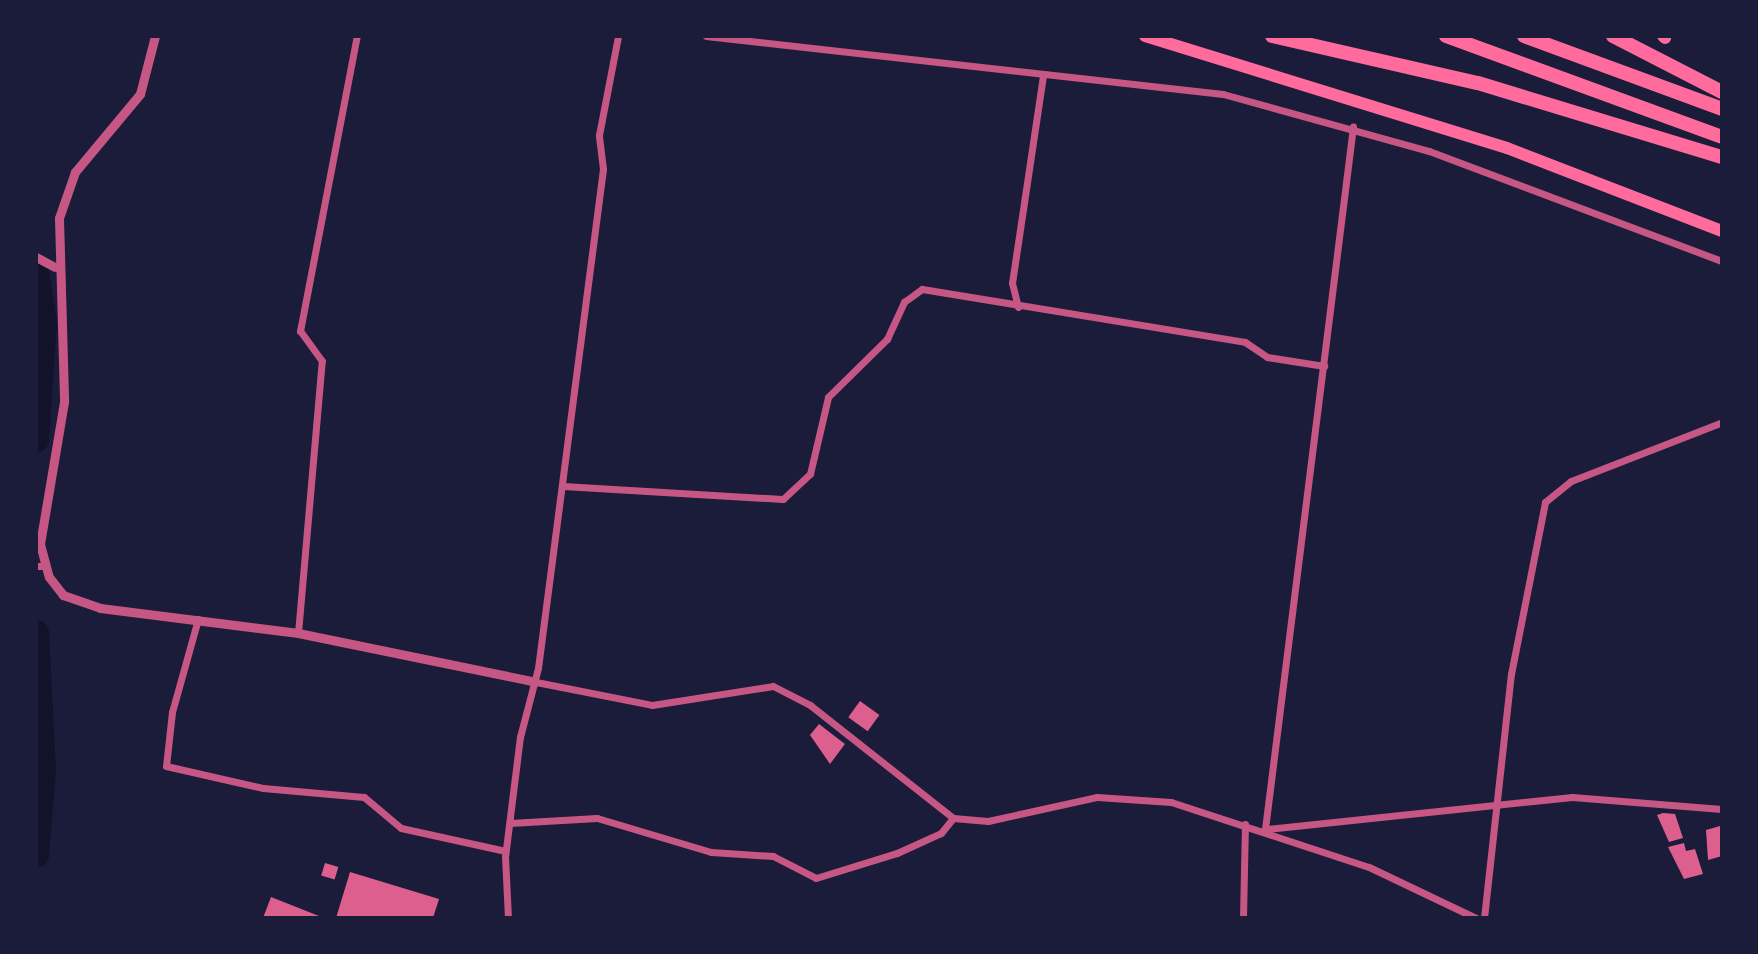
<!DOCTYPE html>
<html>
<head>
<meta charset="utf-8">
<style>
  body { margin:0 }
  #map { position:relative; width:1758px; height:954px; overflow:hidden; background:#1b1b3a; font-family:Figtree,sans-serif }
  div>[style] { position:absolute }
  [style*='--x'] { left:calc(var(--x)*1px); top:calc(var(--y)*1px); width:calc(var(--w)*1px); rotate:calc(var(--a)*1deg) }
  .river>* { height:26px; margin:-13px; padding:0 13px; transform-origin:13px; border-radius:13px; background:#12122b }
  .building>* { inset:0; background:#dd5f8e; transform-origin:0 0 }
  .minor>* { height:7px; margin:-3.5px; padding:0 3.5px; transform-origin:3.5px; border-radius:3.5px; background:#c65784 }
  .tertiary>* { height:9px; margin:-4.5px; padding:0 4.5px; transform-origin:4.5px; border-radius:4.5px; background:#c65784 }
  .trunk>* { height:12px; margin:-6px; padding:0 6px; transform-origin:6px; border-radius:6px; background:#ff6b9d }
  .motorway>* { height:14px; margin:-7px; padding:0 7px; transform-origin:7px; border-radius:7px; background:#ff6b9d }
  span { translate:-50% -50%; white-space:nowrap; text-align:center; line-height:1.15; -webkit-text-stroke:6px #1b1b3a; paint-order:stroke }
  .frame { position:absolute; inset:0; border:38px solid #1b1b3a; pointer-events:none }
</style>
</head>
<body>
<div id="map">
  <div class="river">
    <div style="--x:36;--y:272;--w:51;--a:80.9"></div>
    <div style="--x:44;--y:322;--w:118;--a:93.9"></div>
    <div style="--x:36;--y:633;--w:137;--a:87.1"></div>
    <div style="--x:43;--y:770;--w:85;--a:94.7"></div>
  </div>
  <div class="building">
    <div style="left:860px;top:701px;width:24px;height:20px;rotate:36deg"></div>
    <div style="clip-path:polygon(819px 724px,845px 744px,830px 764px,810px 735px)"></div>
    <div style="clip-path:polygon(1663px 813px,1675px 814px,1683px 838px,1669px 842px,1657px 815px)"></div>
    <div style="clip-path:polygon(1720px 826px,1722px 856px,1708px 860px,1706px 830px)"></div>
    <div style="clip-path:polygon(1684px 843px,1686px 851px,1695px 849px,1703px 874px,1684px 879px,1668px 847px)"></div>
    <div style="left:325px;top:863px;width:14px;height:13px;rotate:17deg"></div>
    <div style="clip-path:polygon(350px 872px,439px 899px,433px 918px,336px 918px)"></div>
    <div style="clip-path:polygon(271px 897px,324px 918px,263px 918px)"></div>
  </div>
  <div class="minor">
    <div style="--x:706;--y:36;--w:520;--a:6.4"></div>
    <div style="--x:1223;--y:94;--w:214;--a:15.5"></div>
    <div style="--x:1429;--y:151;--w:313;--a:20.6"></div>
    <div style="--x:1018;--y:307;--w:25;--a:-104"></div>
    <div style="--x:1012;--y:283;--w:209;--a:-81.5"></div>
    <div style="--x:563;--y:486;--w:220;--a:3.4"></div>
    <div style="--x:783;--y:499;--w:37;--a:-43"></div>
    <div style="--x:810;--y:474;--w:79;--a:-76.8"></div>
    <div style="--x:828;--y:397;--w:83;--a:-44.5"></div>
    <div style="--x:887;--y:339;--w:41;--a:-65.3"></div>
    <div style="--x:904;--y:302;--w:22;--a:-36"></div>
    <div style="--x:922;--y:289;--w:327;--a:9.3"></div>
    <div style="--x:1245;--y:342;--w:27;--a:34"></div>
    <div style="--x:1267;--y:357;--w:58;--a:9"></div>
    <div style="--x:36;--y:566;--w:8;--a:0"></div>
    <div style="--x:198;--y:619;--w:97;--a:105.6"></div>
    <div style="--x:172;--y:712;--w:54;--a:96.3"></div>
    <div style="--x:166;--y:766;--w:99;--a:12.8"></div>
    <div style="--x:263;--y:788;--w:101;--a:5.1"></div>
    <div style="--x:364;--y:797;--w:48;--a:40"></div>
    <div style="--x:401;--y:828;--w:107;--a:12.4"></div>
    <div style="--x:298;--y:633;--w:273;--a:-85"></div>
    <div style="--x:322;--y:361;--w:37;--a:-126"></div>
    <div style="--x:300;--y:331;--w:300;--a:-79.1"></div>
    <div style="--x:531;--y:681;--w:123;--a:11.2"></div>
    <div style="--x:652;--y:705;--w:122;--a:-8.9"></div>
    <div style="--x:773;--y:686;--w:42;--a:27.2"></div>
    <div style="--x:810;--y:705;--w:182;--a:38.3"></div>
    <div style="--x:953;--y:818;--w:35;--a:5"></div>
    <div style="--x:988;--y:821;--w:112;--a:-12.4"></div>
    <div style="--x:1097;--y:797;--w:74;--a:3.9"></div>
    <div style="--x:1171;--y:802;--w:208;--a:18.2"></div>
    <div style="--x:1369;--y:867;--w:119;--a:25.5"></div>
    <div style="--x:510;--y:823;--w:87;--a:-3.3"></div>
    <div style="--x:597;--y:818;--w:119;--a:16.6"></div>
    <div style="--x:711;--y:852;--w:62;--a:3.7"></div>
    <div style="--x:773;--y:856;--w:48;--a:27.1"></div>
    <div style="--x:816;--y:878;--w:85;--a:-17.2"></div>
    <div style="--x:897;--y:853;--w:48;--a:-24.4"></div>
    <div style="--x:941;--y:833;--w:19;--a:-51"></div>
    <div style="--x:1265;--y:829;--w:708;--a:-82.86"></div>
    <div style="--x:1267;--y:829;--w:307;--a:-6"></div>
    <div style="--x:1572;--y:797;--w:150;--a:4.6"></div>
    <div style="--x:508;--y:918;--w:61;--a:-92.8"></div>
    <div style="--x:505;--y:857;--w:121;--a:-82.9"></div>
    <div style="--x:520;--y:737;--w:71;--a:-75.4"></div>
    <div style="--x:538;--y:668;--w:503;--a:-82.58"></div>
    <div style="--x:603;--y:169;--w:34;--a:-97"></div>
    <div style="--x:599;--y:135;--w:101;--a:-79.1"></div>
    <div style="--x:1243;--y:918;--w:94;--a:-88.8"></div>
    <div style="--x:1484;--y:918;--w:245;--a:-83.7"></div>
    <div style="--x:1511;--y:674;--w:175;--a:-78.8"></div>
    <div style="--x:1545;--y:502;--w:33;--a:-39"></div>
    <div style="--x:1571;--y:481;--w:162;--a:-21.3"></div>
  </div>
  <div class="tertiary">
    <div style="--x:155;--y:36;--w:60;--a:104.5"></div>
    <div style="--x:140;--y:94;--w:102;--a:129.8"></div>
    <div style="--x:75;--y:172;--w:49;--a:109.2"></div>
    <div style="--x:59;--y:218;--w:184;--a:88.4"></div>
    <div style="--x:64;--y:402;--w:144;--a:99.6"></div>
    <div style="--x:40;--y:544;--w:34;--a:75"></div>
    <div style="--x:49;--y:577;--w:23;--a:52"></div>
    <div style="--x:63;--y:595;--w:39;--a:19"></div>
    <div style="--x:100;--y:608;--w:200;--a:7.2"></div>
    <div style="--x:298;--y:633;--w:238;--a:11.6"></div>
    <div style="--x:36;--y:257;--w:21;--a:28"></div>
  </div>
  <div class="trunk">
    <div style="--x:1145;--y:36;--w:379;--a:17.2"></div>
    <div style="--x:1507;--y:148;--w:230;--a:21.1"></div>
    <div style="--x:1663;--y:36;--w:3;--a:45"></div>
  </div>
  <div class="motorway">
    <div style="--x:1272;--y:36;--w:211;--a:12.9"></div>
    <div style="--x:1478;--y:83;--w:255;--a:16.9"></div>
    <div style="--x:1446;--y:36;--w:294;--a:20.1"></div>
    <div style="--x:1524;--y:36;--w:211;--a:20.2"></div>
    <div style="--x:1613;--y:36;--w:123;--a:27.2"></div>
  </div>
  <div class="frame"></div>
</div>
</body>
</html>
